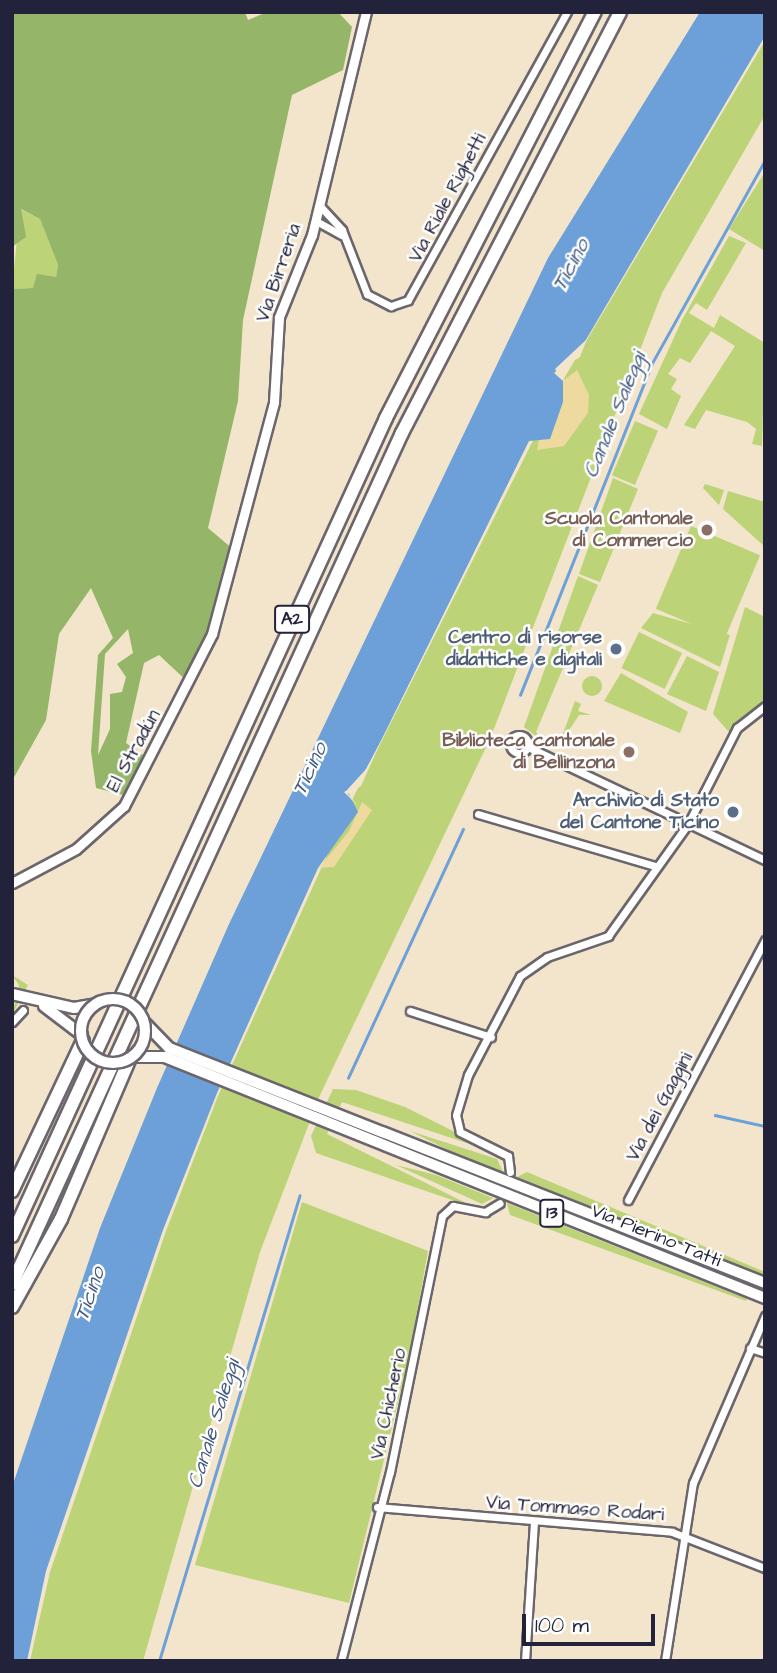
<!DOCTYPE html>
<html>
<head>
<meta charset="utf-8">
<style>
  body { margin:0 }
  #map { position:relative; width:777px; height:1673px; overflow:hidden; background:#f2e5cb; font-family:"Architects Daughter",sans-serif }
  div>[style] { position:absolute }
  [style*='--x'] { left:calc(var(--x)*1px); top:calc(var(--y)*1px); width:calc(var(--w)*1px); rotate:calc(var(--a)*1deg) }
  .green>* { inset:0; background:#bcd377; transform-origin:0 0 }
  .round { border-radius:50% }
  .forest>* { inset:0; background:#95b568 }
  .sand>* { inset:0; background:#eeda9e }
  .water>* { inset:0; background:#6da0d8 }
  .pier>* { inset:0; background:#f2e5cb }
  .stream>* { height:2.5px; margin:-1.25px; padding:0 1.25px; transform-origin:1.25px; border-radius:1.25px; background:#6da0d8 }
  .roads { filter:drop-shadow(2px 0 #6b666d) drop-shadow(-2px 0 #6b666d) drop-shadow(0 2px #6b666d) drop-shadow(0 -2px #6b666d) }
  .minor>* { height:7px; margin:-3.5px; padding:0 3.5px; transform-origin:3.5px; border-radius:3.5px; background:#fff }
  .minor>.ring { margin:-3.5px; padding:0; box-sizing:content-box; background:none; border:7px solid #fff; border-radius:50% }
  .tertiary>* { height:9px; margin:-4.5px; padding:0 4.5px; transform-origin:4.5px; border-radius:4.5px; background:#fff }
  .primary>* { height:10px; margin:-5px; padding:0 5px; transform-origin:5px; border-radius:5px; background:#fff }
  .motorway>* { height:12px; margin:-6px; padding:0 6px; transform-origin:6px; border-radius:6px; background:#fff }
  .bridges { filter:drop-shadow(2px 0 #6b666d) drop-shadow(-2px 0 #6b666d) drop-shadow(0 2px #6b666d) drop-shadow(0 -2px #6b666d) }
  .primary-bridge>* { height:10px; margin:-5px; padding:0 5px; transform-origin:5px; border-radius:5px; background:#fff }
  .primary-bridge>.ring { margin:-5px; padding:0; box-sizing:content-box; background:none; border:10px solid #fff; border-radius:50% }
  .dots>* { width:19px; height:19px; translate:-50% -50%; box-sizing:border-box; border:4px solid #fff; border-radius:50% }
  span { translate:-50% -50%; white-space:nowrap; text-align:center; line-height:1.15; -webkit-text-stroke:5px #fff; paint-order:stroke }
  .shield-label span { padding:2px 5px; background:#fff; border:2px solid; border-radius:5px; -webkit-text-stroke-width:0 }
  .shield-label { font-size:18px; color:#22223b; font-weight:700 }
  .street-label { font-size:19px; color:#22223b }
  .education-label { font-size:19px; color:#785e54; font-weight:700 }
  .right { translate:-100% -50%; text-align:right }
  .service-label { font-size:19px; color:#4e5e75; font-weight:700 }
  .water-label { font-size:21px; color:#445b82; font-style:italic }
  .frame { position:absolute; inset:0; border:14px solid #22223b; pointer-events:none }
  .scale { position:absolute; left:522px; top:1614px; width:133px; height:32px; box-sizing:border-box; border:4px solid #22223b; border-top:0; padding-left:9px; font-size:21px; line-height:24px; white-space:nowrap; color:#22223b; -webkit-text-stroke:5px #fff; paint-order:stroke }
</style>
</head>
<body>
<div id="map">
  <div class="green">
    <div style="clip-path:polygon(765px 41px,765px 115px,662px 293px,490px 739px,320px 1095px,260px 1252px,143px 1661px,30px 1661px,50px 1572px,166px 1231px,218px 1096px,354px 796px,566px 375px)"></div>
    <div style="clip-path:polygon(765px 172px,765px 251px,729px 229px)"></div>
    <div style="clip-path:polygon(20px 209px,40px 219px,58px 265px,56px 277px,33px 288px,12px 289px)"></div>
    <div style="clip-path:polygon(729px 236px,746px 243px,707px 310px,696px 303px,689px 313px,714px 328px,720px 315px,765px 343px,762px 446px,752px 444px,756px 429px,747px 422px,706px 410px,695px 429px,684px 425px,735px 346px,711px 331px,690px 363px,680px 358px,668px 374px,677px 379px,671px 389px,681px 396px,667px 429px,639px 414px,682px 320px)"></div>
    <div style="left:635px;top:421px;width:25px;height:59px;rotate:23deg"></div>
    <div style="clip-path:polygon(613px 478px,638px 489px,600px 582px,579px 574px)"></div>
    <div style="clip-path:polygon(705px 484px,724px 490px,719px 505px,703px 488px)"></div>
    <div style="clip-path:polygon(728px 491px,765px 502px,764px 546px,723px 509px)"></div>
    <div style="left:691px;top:526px;width:75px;height:90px;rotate:23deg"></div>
    <div style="clip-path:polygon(578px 576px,598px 585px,536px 732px,541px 740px,524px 727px)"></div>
    <div style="clip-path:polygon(745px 607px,765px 617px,765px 702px,729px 732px,713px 714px)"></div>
    <div style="clip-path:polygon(653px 613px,730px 635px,720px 667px,641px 628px)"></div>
    <div style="left:639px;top:632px;width:48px;height:40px;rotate:26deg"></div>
    <div style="clip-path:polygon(687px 656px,719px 672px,706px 711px,667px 694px)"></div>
    <div style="clip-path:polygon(621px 673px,688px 712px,680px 733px,604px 701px)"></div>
    <div class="round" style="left:582px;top:676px;width:20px;height:20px"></div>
    <div style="clip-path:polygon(575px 701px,581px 704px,578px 711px,591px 715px,579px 715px,558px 747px)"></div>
    <div style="clip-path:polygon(12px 975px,28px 985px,12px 1015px,19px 985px)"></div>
    <div style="clip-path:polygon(333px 1089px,356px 1090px,405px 1107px,497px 1153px,342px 1102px,327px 1134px,478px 1209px,316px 1153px,311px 1136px)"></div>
    <div style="clip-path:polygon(410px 1131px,497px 1159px,503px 1172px,448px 1150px)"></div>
    <div style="clip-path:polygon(396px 1165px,436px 1175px,493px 1198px,482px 1204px)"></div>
    <div style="clip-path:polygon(527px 1172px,765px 1272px,765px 1276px,517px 1177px)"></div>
    <div style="clip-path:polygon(302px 1202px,428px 1251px,409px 1357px,349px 1603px,195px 1565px)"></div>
    <div style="clip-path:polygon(507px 1203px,747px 1299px,746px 1301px,510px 1215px)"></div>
  </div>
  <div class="forest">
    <div style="clip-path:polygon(evenodd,12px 12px,245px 12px,248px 20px,267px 12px,338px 12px,352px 27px,343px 70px,292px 95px,243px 320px,238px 401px,208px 528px,234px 550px,222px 606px,189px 683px,159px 655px,144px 663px,126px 743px,146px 757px,123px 795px,96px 788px,91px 751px,98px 655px,113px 638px,91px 588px,59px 634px,46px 720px,12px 781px,12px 289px,33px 288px,37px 274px,56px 277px,58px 265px,40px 219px,21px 209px,26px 237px,12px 247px,12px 12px,128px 629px,133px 653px,117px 664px,126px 677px,122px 692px,110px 694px,110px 729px,98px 755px,105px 654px,128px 629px)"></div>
  </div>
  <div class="sand">
    <div style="clip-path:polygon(577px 370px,589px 395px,588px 413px,564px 446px,537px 450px,539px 439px,550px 439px,563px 381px)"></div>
    <div style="clip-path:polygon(362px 802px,372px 810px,334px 867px,319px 868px,349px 831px)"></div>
  </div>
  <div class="water">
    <div style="clip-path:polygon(700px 12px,765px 12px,765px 36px,577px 355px,554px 373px,563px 381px,563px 402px,550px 439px,529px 441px,368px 767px,347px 790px,358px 812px,318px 868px,217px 1093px,163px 1230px,46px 1571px,27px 1661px,12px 1661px,12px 1487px,100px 1228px,157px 1088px,229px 924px,548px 258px)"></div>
  </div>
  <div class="pier">
    <div style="clip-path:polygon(587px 339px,580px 357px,558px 371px,563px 381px,555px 369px)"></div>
    <div style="clip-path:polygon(383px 737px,361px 786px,348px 794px,359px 807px,344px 792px,358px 784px)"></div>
  </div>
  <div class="stream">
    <div style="--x:520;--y:695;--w:355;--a:-68.3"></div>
    <div style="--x:651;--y:365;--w:235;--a:-60.9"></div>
    <div style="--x:348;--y:1078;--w:274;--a:-65.2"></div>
    <div style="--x:715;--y:1115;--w:51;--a:12.4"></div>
    <div style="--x:159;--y:1661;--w:486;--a:-73.2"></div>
  </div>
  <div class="roads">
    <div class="minor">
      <div style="--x:319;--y:205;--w:34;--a:47"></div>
      <div style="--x:342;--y:230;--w:69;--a:68.7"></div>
      <div style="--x:367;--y:294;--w:27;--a:27"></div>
      <div style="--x:391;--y:306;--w:18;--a:-19"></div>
      <div style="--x:408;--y:300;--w:329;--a:-61.1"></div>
      <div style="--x:316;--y:221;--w:29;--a:29"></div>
      <div class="ring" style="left:510px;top:735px;width:11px;height:11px"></div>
      <div style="--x:528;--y:747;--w:263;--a:25.5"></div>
      <div style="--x:478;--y:814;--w:184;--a:16.4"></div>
      <div style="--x:410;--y:1011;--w:85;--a:17.8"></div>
      <div style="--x:12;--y:1022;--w:16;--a:-47"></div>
      <div style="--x:510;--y:1172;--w:16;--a:-97"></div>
      <div style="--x:508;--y:1156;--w:54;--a:-153.4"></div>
      <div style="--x:460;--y:1132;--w:17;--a:-103"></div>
      <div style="--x:456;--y:1115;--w:42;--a:-73.3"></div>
      <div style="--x:468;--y:1075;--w:112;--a:-62.3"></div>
      <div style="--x:520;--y:976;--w:33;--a:-35"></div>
      <div style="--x:547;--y:957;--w:65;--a:-19"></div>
      <div style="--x:608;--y:936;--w:138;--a:-54.5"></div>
      <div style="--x:688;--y:824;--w:108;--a:-63"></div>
      <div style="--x:737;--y:728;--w:36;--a:-38"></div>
      <div style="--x:628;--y:1200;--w:294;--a:-62.2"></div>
      <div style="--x:750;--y:1348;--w:16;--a:18"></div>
      <div style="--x:377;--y:1507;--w:296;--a:4.8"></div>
      <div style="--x:672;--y:1532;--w:100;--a:21.2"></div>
      <div style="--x:341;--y:1661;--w:195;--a:-75.5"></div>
      <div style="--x:390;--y:1472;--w:261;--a:-78.5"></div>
      <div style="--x:442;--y:1216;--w:15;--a:-42"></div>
      <div style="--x:453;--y:1206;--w:33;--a:11"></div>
      <div style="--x:485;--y:1212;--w:17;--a:-31"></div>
      <div style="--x:525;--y:1661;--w:139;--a:-86.3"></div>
      <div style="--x:665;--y:1661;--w:180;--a:-81.1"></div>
      <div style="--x:693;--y:1483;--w:182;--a:-66.7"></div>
    </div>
    <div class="tertiary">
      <div style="--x:12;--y:883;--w:72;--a:-28"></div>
      <div style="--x:76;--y:849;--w:64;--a:-41.9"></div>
      <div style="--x:124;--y:806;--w:193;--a:-62.9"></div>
      <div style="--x:212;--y:634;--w:240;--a:-75"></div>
      <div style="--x:274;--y:402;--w:85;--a:-86.6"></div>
      <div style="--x:279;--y:317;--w:88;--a:-68.1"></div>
      <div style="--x:312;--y:235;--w:229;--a:-76.4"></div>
    </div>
    <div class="primary">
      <div style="--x:12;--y:994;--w:64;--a:12.7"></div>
      <div style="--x:74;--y:1008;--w:22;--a:-10"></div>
      <div style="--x:44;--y:1006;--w:48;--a:37.3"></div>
      <div style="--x:145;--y:1023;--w:35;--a:46"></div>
      <div style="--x:169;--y:1048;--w:641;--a:21.52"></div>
      <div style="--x:133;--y:1057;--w:32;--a:0"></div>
      <div style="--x:165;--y:1057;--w:647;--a:21.88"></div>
    </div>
    <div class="motorway">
      <div style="--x:12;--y:1191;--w:166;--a:-64.7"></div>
      <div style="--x:12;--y:1236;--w:899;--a:-65.43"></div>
      <div style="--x:386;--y:418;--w:457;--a:-62.8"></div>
      <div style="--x:12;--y:1284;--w:936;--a:-65.38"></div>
      <div style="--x:402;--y:433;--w:474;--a:-62.6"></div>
      <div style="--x:12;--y:1307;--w:101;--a:-60.9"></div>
      <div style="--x:61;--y:1219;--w:173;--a:-66.8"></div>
    </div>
  </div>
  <div class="bridges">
    <div class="primary-bridge">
      <div class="ring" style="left:81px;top:999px;width:54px;height:54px"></div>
    </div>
  </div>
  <div class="dots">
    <div style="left:707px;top:530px;background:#8d6e63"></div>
    <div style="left:616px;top:649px;background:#5c6f8a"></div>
    <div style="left:629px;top:752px;background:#8d6e63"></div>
    <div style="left:733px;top:812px;background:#5c6f8a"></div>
  </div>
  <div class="shield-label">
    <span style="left:292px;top:619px">A2</span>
    <span style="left:552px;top:1213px">13</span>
  </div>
  <div class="street-label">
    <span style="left:448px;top:198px;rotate:-62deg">Via Riale Righetti</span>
    <span style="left:279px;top:273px;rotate:-71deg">Via Birreria</span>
    <span style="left:134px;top:751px;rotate:-61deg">El Stradún</span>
    <span style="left:660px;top:1107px;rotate:-62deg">Via dei Gaggini</span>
    <span style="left:656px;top:1236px;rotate:22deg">Via Pierino Tatti</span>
    <span style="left:389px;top:1404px;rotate:-78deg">Via Chicherio</span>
    <span style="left:575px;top:1509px;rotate:4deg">Via Tommaso Rodari</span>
  </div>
  <div class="education-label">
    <span class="right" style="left:693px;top:530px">Scuola Cantonale<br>di Commercio</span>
    <span class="right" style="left:615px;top:752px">Biblioteca cantonale<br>di Bellinzona</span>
  </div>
  <div class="service-label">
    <span class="right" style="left:602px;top:649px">Centro di risorse<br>didattiche e digitali</span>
    <span class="right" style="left:719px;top:812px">Archivio di Stato<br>del Cantone Ticino</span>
  </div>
  <div class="water-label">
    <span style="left:571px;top:265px;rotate:-62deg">Ticino</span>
    <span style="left:615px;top:415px;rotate:-68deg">Canale Saleggi</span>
    <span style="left:310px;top:769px;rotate:-65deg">Ticino</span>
    <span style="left:90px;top:1294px;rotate:-71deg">Ticino</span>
    <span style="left:214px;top:1424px;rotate:-73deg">Canale Saleggi</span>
  </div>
  <div class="frame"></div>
  <div class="scale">100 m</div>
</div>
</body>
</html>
